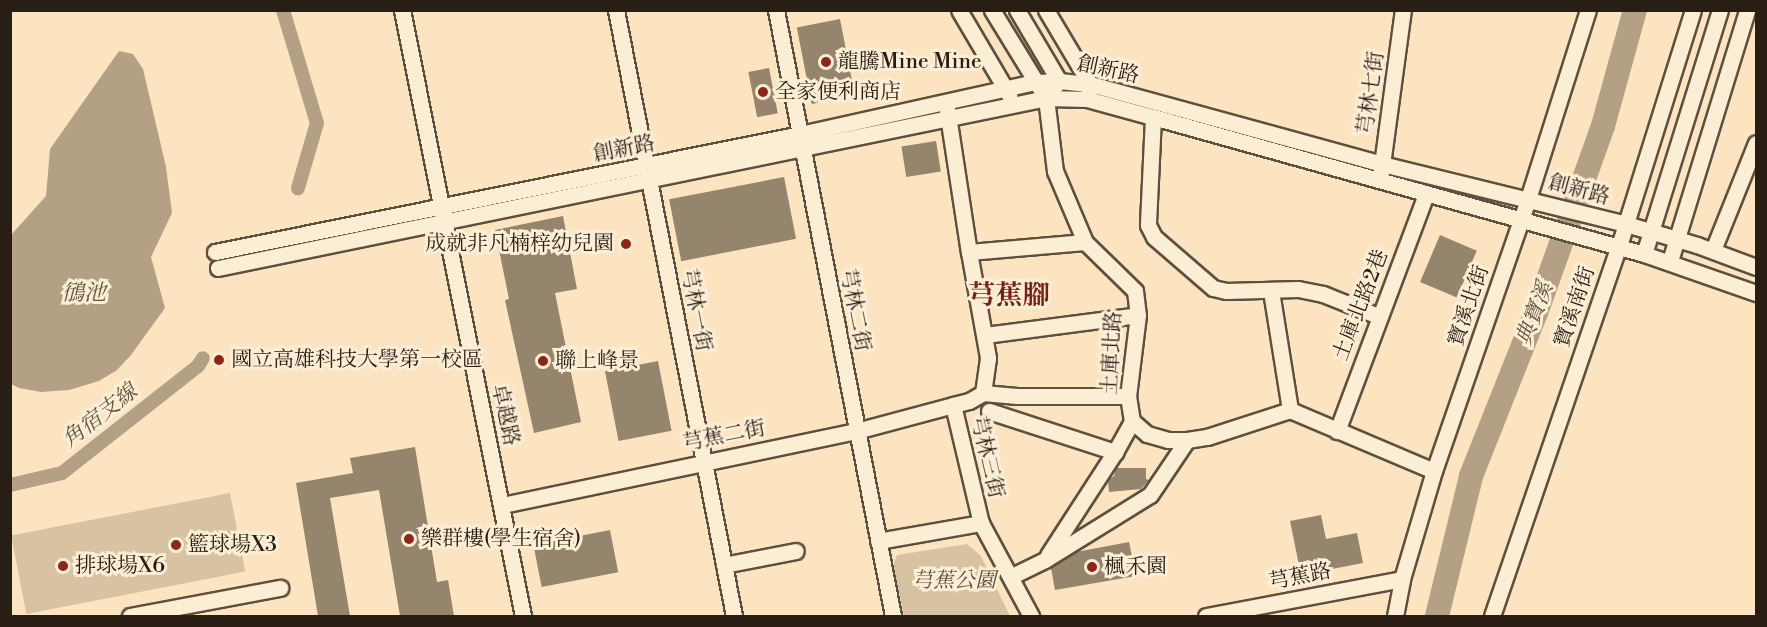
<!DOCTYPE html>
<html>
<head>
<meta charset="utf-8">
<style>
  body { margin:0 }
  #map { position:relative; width:1767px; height:627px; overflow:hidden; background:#fbe4bf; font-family:"Libre Bodoni","Noto Serif TC",serif }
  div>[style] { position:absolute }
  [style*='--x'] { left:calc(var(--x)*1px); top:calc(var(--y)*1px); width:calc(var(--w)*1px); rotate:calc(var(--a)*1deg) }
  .green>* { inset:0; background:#d7c2a2; transform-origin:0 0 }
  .water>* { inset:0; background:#b4a185 }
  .canal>* { height:14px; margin:-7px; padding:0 7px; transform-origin:7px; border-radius:7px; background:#b4a185 }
  .river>* { height:24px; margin:-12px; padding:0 12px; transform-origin:12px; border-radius:12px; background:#b4a185 }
  .building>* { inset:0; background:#96856d; transform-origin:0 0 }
  .roads { filter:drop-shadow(2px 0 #5e503f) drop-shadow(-2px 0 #5e503f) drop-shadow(0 2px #5e503f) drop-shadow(0 -2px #5e503f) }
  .minor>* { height:15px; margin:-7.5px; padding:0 7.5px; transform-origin:7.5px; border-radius:7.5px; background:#fcedd5 }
  .dots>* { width:16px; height:16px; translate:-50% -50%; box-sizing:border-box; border:3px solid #fcedd5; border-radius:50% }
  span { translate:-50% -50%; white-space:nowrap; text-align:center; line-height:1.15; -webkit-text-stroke:6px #fcedd5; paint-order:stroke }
  .poi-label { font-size:21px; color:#291e14 }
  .left { translate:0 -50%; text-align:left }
  .right { translate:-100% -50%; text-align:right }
  .street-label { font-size:21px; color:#291e14 }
  .park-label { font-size:21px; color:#5d4f3f; font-style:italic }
  .water-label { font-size:22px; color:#615241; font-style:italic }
  .district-label { font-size:27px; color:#7a1f14; font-weight:700 }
  .frame { position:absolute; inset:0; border:12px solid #291e14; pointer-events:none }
</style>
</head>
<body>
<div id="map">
  <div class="green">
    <div style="left:230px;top:493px;width:80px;height:223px;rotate:79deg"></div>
    <div style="clip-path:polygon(967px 544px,981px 556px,1010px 616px,904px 616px,893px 566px,897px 555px)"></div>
  </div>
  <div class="water">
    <div style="clip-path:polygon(119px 51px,133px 54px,143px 69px,166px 167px,172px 213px,151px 257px,165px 308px,131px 355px,117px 370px,99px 381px,69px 390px,41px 392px,19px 388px,11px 384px,11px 235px,46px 196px,50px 149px)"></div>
  </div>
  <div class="canal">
    <div style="--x:283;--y:10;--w:118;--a:73.3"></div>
    <div style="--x:317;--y:123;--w:68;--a:106.3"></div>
    <div style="--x:10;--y:485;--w:53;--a:-13"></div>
    <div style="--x:62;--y:473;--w:173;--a:-38.2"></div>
    <div style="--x:198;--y:366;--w:9;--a:-58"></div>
  </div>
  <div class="river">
    <div style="--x:1437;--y:616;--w:144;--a:-76.3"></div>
    <div style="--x:1471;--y:476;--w:175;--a:-68.3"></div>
    <div style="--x:1536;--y:313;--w:199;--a:-70.3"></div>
    <div style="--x:1603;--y:126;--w:120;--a:-74.6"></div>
  </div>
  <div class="building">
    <div style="left:840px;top:19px;width:78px;height:44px;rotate:79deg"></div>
    <div style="left:769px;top:68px;width:46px;height:21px;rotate:79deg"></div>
    <div style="left:936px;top:141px;width:31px;height:35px;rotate:81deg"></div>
    <div style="left:784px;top:177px;width:63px;height:117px;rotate:79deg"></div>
    <div style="clip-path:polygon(563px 216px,577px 289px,555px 293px,581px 422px,534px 433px,505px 300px,509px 299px,495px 230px)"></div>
    <div style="left:1440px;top:235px;width:40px;height:51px;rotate:23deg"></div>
    <div style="left:658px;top:361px;width:71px;height:54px;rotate:79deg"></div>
    <div style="clip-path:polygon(415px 447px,437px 582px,448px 580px,454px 616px,400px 616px,379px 490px,330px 498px,350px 616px,318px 616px,296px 483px,353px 473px,350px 458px)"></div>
    <div style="clip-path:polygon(1116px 468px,1146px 468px,1146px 479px,1149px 480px,1141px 489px,1109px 492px,1108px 480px,1114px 476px)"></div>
    <div style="clip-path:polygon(1321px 515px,1326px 539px,1357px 533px,1363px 563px,1301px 575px,1290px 521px)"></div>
    <div style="left:610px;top:530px;width:43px;height:78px;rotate:79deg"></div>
    <div style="clip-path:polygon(1129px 542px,1136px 576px,1055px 590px,1051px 568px,1076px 552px)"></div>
  </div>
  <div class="roads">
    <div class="minor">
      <div style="--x:402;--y:10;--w:618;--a:78.71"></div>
      <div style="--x:616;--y:10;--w:617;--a:78.98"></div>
      <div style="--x:776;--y:10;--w:617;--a:79.07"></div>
      <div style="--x:959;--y:10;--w:99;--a:59.5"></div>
      <div style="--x:992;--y:10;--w:103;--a:58.5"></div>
      <div style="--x:1046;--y:98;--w:74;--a:83"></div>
      <div style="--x:1055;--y:171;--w:77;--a:67.1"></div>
      <div style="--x:1085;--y:242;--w:70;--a:44.4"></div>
      <div style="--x:1135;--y:291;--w:24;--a:83"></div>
      <div style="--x:1138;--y:315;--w:82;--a:97"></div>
      <div style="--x:1128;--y:396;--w:25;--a:81"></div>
      <div style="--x:1132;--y:421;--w:20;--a:41"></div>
      <div style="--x:1147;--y:434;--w:22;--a:16"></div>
      <div style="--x:1168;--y:440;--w:19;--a:0"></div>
      <div style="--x:1187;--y:440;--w:20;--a:-9"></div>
      <div style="--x:1207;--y:437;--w:87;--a:-18"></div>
      <div style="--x:1290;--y:410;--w:156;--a:23"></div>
      <div style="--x:1017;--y:10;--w:82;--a:59.4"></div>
      <div style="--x:1059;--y:81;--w:6;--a:129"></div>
      <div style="--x:1046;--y:10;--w:86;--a:59.3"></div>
      <div style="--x:1090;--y:84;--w:7;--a:98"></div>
      <div style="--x:947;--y:109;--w:145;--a:81.3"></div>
      <div style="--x:969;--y:252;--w:108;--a:79.8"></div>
      <div style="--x:988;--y:358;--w:35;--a:98"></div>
      <div style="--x:983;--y:393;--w:16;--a:150"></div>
      <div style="--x:969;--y:401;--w:16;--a:166"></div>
      <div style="--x:953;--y:405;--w:121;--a:76.7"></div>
      <div style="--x:981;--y:523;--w:106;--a:61.7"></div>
      <div style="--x:1153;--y:117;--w:108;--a:92.7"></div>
      <div style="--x:1148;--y:225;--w:13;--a:63"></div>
      <div style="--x:1154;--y:237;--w:78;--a:40.8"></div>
      <div style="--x:1213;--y:288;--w:13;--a:13"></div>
      <div style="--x:1226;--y:291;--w:72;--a:-1.6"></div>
      <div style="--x:1298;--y:289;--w:25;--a:11"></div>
      <div style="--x:1323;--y:294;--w:59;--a:21.8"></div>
      <div style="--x:1381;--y:172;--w:163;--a:-82.3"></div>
      <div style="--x:1713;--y:250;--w:115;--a:-68.1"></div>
      <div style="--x:215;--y:252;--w:597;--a:-11.4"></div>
      <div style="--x:800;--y:134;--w:240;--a:-12.5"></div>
      <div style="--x:1034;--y:82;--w:25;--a:-2"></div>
      <div style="--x:1059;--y:81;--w:31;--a:6"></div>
      <div style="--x:1090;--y:84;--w:303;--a:15.3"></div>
      <div style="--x:1382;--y:164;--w:251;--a:13.8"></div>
      <div style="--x:1626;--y:224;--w:74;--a:16.5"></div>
      <div style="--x:1697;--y:245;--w:63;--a:20.4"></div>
      <div style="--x:969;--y:252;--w:116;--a:-4.9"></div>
      <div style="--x:1644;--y:254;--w:256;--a:-72.7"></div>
      <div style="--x:1670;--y:261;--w:263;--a:-72.9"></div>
      <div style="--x:218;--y:268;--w:845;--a:-11.6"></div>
      <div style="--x:1046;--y:98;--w:41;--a:1.4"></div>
      <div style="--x:1087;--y:99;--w:68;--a:15.3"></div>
      <div style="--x:1153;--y:117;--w:510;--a:15.59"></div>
      <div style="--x:1644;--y:254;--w:119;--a:19.2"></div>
      <div style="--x:1271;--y:291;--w:121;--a:80.9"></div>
      <div style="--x:985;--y:335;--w:154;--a:-7.4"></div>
      <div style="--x:983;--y:393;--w:34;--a:5"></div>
      <div style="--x:1017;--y:396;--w:111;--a:0"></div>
      <div style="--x:989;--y:411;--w:133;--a:18"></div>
      <div style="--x:1337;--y:431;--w:253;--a:-69.4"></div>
      <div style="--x:502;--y:505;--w:362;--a:-11.8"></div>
      <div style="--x:856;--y:431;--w:100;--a:-15"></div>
      <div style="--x:878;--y:541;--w:105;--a:-9.9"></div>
      <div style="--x:1048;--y:555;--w:123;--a:-57"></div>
      <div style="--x:1115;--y:452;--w:35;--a:-61"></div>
      <div style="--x:724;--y:565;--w:73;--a:-11"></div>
      <div style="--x:1012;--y:576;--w:37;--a:-26"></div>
      <div style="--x:1045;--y:560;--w:123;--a:-31.8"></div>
      <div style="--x:1150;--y:495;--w:66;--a:-56.1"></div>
      <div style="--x:130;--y:616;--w:153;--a:-10.6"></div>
      <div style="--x:1206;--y:616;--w:199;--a:-10.7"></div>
      <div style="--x:1395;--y:616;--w:38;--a:-79"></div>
      <div style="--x:1402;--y:579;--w:113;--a:-73.5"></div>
      <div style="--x:1434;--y:471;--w:288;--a:-70.9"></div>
      <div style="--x:1528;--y:199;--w:198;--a:-72.4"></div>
      <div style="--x:1492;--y:616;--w:391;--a:-71.1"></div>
      <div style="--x:1619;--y:246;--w:247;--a:-72.6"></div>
    </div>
  </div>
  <div class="dots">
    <div style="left:826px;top:62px;background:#8f2418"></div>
    <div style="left:763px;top:92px;background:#8f2418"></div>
    <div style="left:626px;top:244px;background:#8f2418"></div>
    <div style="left:219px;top:360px;background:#8f2418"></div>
    <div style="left:543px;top:361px;background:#8f2418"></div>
    <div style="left:409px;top:539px;background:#8f2418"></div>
    <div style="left:176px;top:545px;background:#8f2418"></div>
    <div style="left:63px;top:566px;background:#8f2418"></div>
    <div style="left:1092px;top:567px;background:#8f2418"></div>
  </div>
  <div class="poi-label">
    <span class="left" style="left:838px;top:62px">龍騰Mine Mine</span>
    <span class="left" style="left:775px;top:92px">全家便利商店</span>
    <span class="right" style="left:614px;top:244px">成就非凡楠梓幼兒園</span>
    <span class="left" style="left:231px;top:360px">國立高雄科技大學第一校區</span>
    <span class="left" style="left:555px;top:361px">聯上峰景</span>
    <span class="left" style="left:421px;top:539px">樂群樓(學生宿舍)</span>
    <span class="left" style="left:188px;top:545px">籃球場X3</span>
    <span class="left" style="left:75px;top:566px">排球場X6</span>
    <span class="left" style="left:1104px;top:567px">楓禾園</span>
  </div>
  <div class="street-label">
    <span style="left:1108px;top:70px;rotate:12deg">創新路</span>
    <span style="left:1371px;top:93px;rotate:-82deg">芎林七街</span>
    <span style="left:624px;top:149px;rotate:-11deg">創新路</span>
    <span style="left:1579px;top:190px;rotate:15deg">創新路</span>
    <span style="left:1361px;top:305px;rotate:-69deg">土庫北路2巷</span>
    <span style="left:1469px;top:306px;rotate:-71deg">寶溪北街</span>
    <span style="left:1575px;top:307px;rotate:-71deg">寶溪南街</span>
    <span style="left:696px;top:310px;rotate:79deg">芎林一街</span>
    <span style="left:855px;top:310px;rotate:79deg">芎林二街</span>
    <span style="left:1112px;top:353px;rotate:-87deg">土庫北路</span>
    <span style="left:505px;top:415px;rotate:78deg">卓越路</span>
    <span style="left:724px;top:436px;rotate:-11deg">芎蕉二街</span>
    <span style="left:987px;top:457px;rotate:77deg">芎林三街</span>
    <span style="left:1300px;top:577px;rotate:-11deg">芎蕉路</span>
  </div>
  <div class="park-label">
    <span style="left:954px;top:581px">芎蕉公園</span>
  </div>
  <div class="water-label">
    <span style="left:84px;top:294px">鴴池</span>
    <span style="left:1535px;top:314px;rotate:-69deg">典寶溪</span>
    <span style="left:100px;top:416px;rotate:-38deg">角宿支線</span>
  </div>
  <div class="district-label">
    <span style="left:1009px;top:297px">芎蕉腳</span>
  </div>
  <div class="frame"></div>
</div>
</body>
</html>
